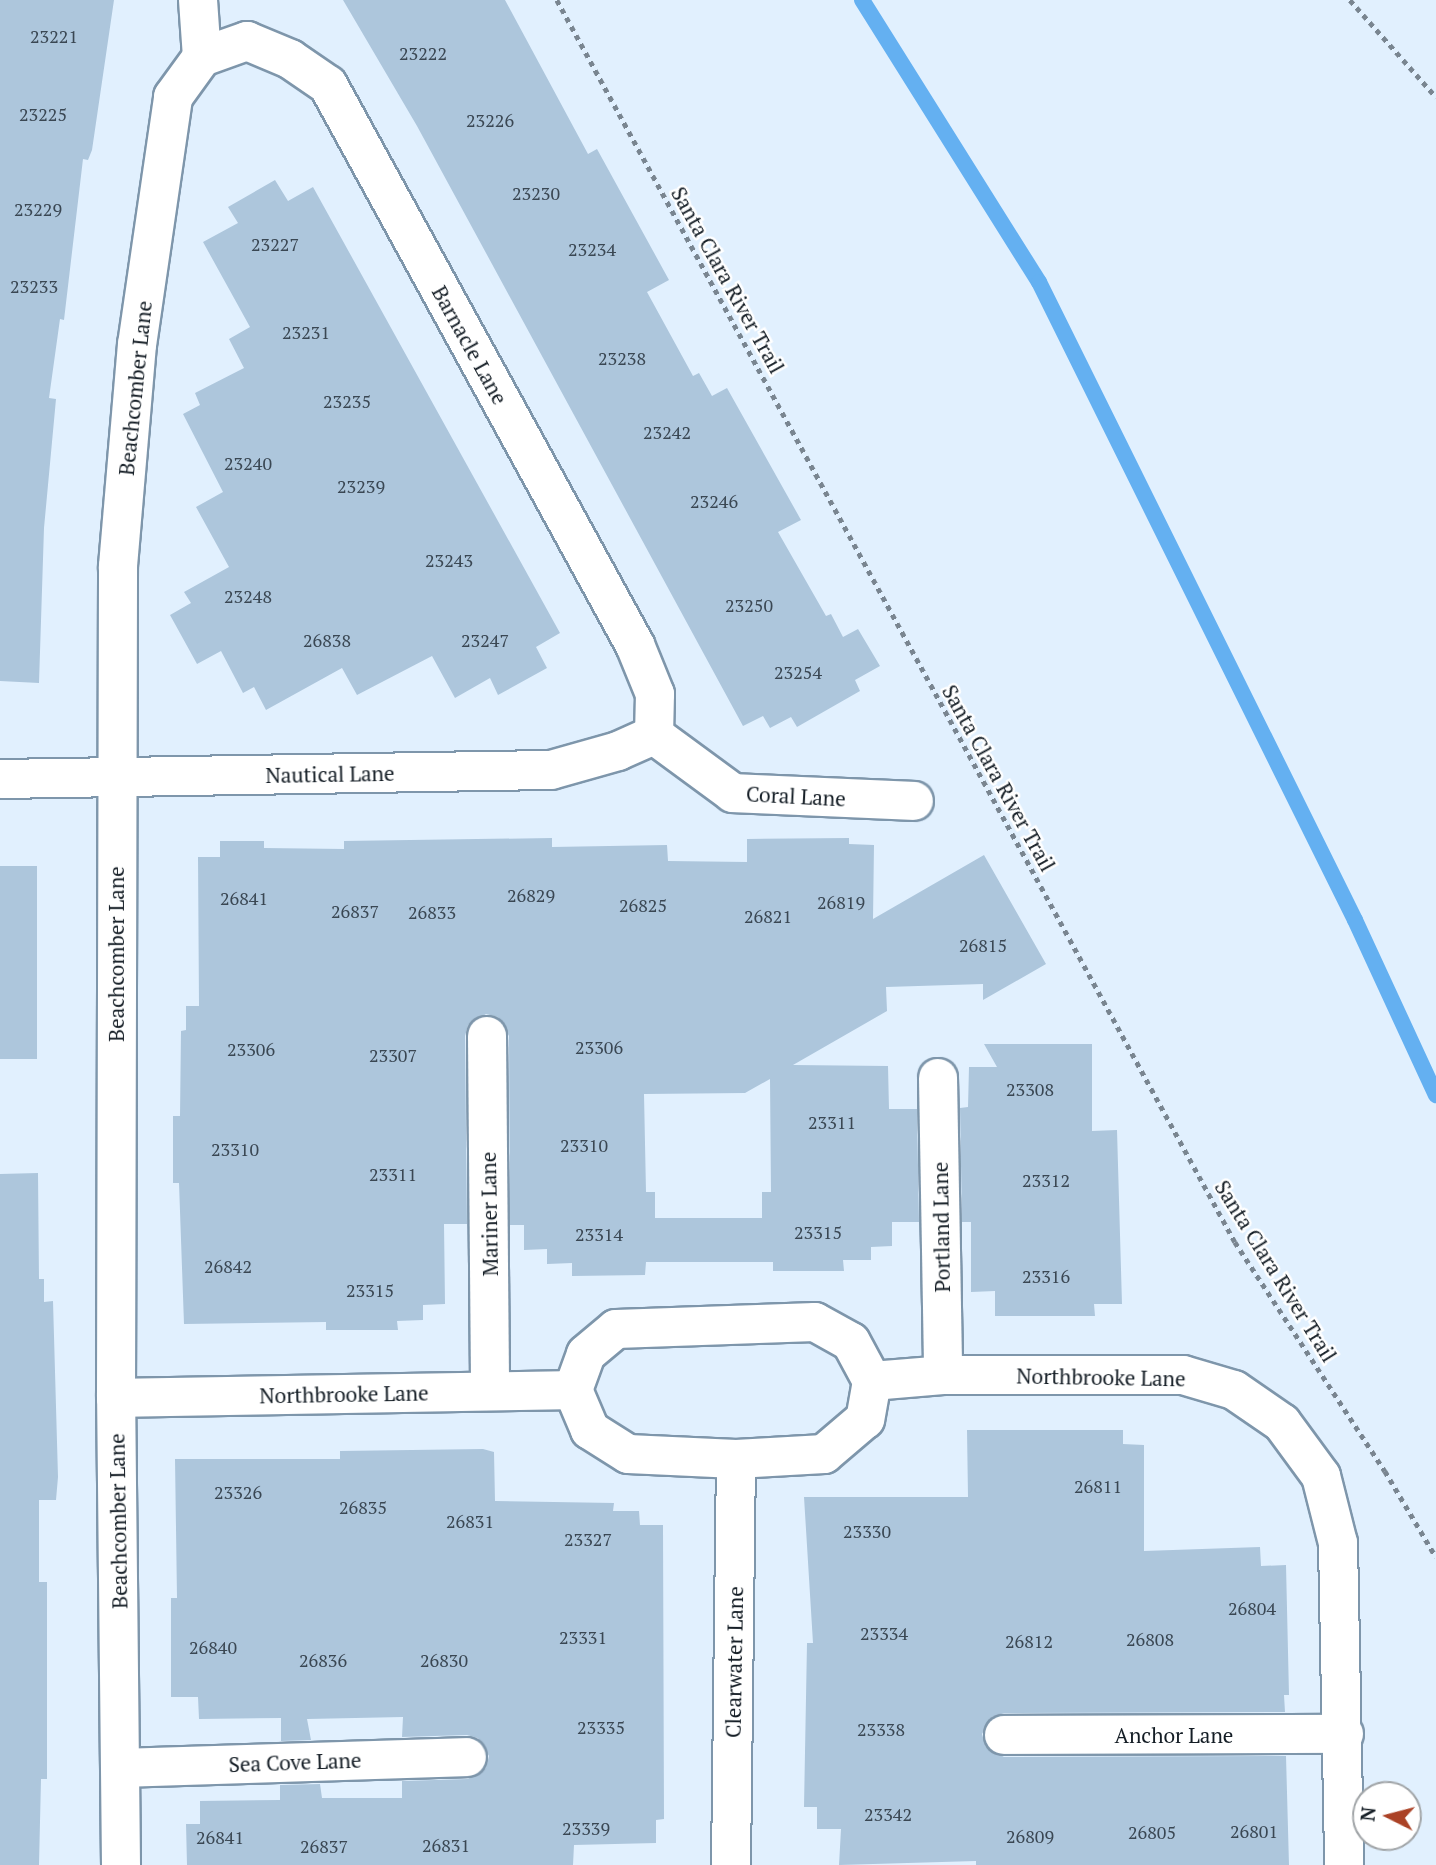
<!DOCTYPE html>
<html>
<head>
<meta charset="utf-8">
<style>
  body { margin:0 }
  #map { position:relative; width:1436px; height:1865px; overflow:hidden; background:#e1f0fe; font-family:"PT Serif",serif }
  div>[style] { position:absolute }
  [style*='--x'] { left:calc(var(--x)*1px); top:calc(var(--y)*1px); width:calc(var(--w)*1px); rotate:calc(var(--a)*1deg) }
  .stream>* { height:16px; margin:-8px; padding:0 8px; transform-origin:8px; border-radius:8px; background:#64b0f1 }
  .building>* { inset:0; background:#adc6dc; transform-origin:0 0 }
  .path>* { height:4.5px; margin-top:-2.25px; transform-origin:0; background:repeating-linear-gradient(90deg,#798590 0 5px,transparent 0 10px) }
  .roads { filter:drop-shadow(2px 0 #7e96ab) drop-shadow(-2px 0 #7e96ab) drop-shadow(0 2px #7e96ab) drop-shadow(0 -2px #7e96ab) }
  .minor>* { height:38px; margin:-19px; padding:0 19px; transform-origin:19px; border-radius:19px; background:#fff }
  span { translate:-50% -50%; white-space:nowrap; text-align:center; line-height:1.15; -webkit-text-stroke:5px #fff; paint-order:stroke }
  .number-label { font-size:18px; color:#3a4753 }
  .number-label span { -webkit-text-stroke-width:0 }
  .street-label { font-size:21px; color:#141d25 }
  .north { position:absolute; left:1352px; top:1781px; width:70px; height:70px; box-sizing:border-box; background:#fff; border:2px solid #a1a5a8; border-radius:50%; rotate:276deg; font-size:19px; font-weight:700; line-height:28px; text-align:center; color:#141d25 }
  .north::after { content:''; display:block; margin:auto; width:24px; height:32px; background:#ab4226; clip-path:polygon(50% 0,100% 100%,50% 72%,0 100%) }
</style>
</head>
<body>
<div id="map">
  <div class="stream">
    <div style="--x:862;--y:0;--w:333;--a:57.9"></div>
    <div style="--x:1039;--y:282;--w:712;--a:63.65"></div>
    <div style="--x:1355;--y:920;--w:193;--a:65.2"></div>
  </div>
  <div class="building">
    <div style="clip-path:polygon(0 0,114px 0,92px 150px,88px 160px,83px 159px,64px 320px,60px 319px,49px 398px,56px 399px,44px 528px,39px 683px,0 681px)"></div>
    <div style="clip-path:polygon(343px 0,505px 0,588px 154px,597px 149px,669px 280px,647px 292px,693px 376px,699px 373px,712px 396px,727px 388px,801px 520px,778px 532px,826px 616px,831px 614px,843px 637px,858px 629px,880px 666px,855px 680px,860px 691px,797px 727px,791px 717px,770px 728px,763px 716px,743px 726px,417px 126px)"></div>
    <div style="clip-path:polygon(275px 180px,288px 201px,313px 187px,560px 633px,536px 647px,547px 668px,498px 695px,490px 678px,455px 698px,432px 656px,357px 695px,342px 668px,266px 710px,254px 687px,243px 693px,221px 651px,197px 664px,170px 615px,191px 603px,184px 592px,229px 567px,196px 507px,223px 492px,183px 414px,200px 405px,195px 393px,244px 368px,229px 339px,250px 327px,203px 242px,238px 223px,228px 207px)"></div>
    <div style="clip-path:polygon(evenodd,552px 838px,552px 847px,667px 845px,668px 861px,747px 862px,747px 839px,849px 838px,849px 844px,874px 845px,873px 919px,984px 855px,1046px 964px,983px 1000px,983px 984px,886px 987px,887px 1011px,793px 1065px,888px 1066px,889px 1109px,917px 1109px,919px 1222px,892px 1222px,892px 1246px,871px 1247px,871px 1260px,843px 1260px,844px 1271px,773px 1271px,773px 1262px,646px 1262px,645px 1275px,572px 1276px,572px 1263px,547px 1264px,547px 1249px,524px 1250px,524px 1225px,510px 1225px,509px 1036px,498px 1017px,486px 1014px,468px 1025px,465px 1036px,467px 1224px,444px 1224px,445px 1304px,423px 1305px,423px 1320px,397px 1321px,398px 1330px,326px 1330px,326px 1322px,184px 1324px,179px 1183px,173px 1183px,173px 1116px,180px 1116px,181px 1031px,186px 1030px,186px 1006px,199px 1006px,198px 857px,220px 857px,220px 841px,264px 841px,264px 848px,344px 849px,344px 841px,552px 838px,770px 1079px,771px 1192px,762px 1192px,762px 1218px,655px 1218px,655px 1192px,646px 1192px,644px 1094px,745px 1093px,770px 1079px)"></div>
    <div style="left:0;top:866px;width:37px;height:193px"></div>
    <div style="clip-path:polygon(984px 1044px,1092px 1044px,1092px 1131px,1117px 1130px,1122px 1304px,1094px 1304px,1095px 1316px,995px 1316px,995px 1291px,971px 1292px,971px 1222px,962px 1222px,960px 1108px,968px 1107px,969px 1067px,997px 1067px)"></div>
    <div style="clip-path:polygon(38px 1173px,39px 1279px,44px 1279px,44px 1302px,53px 1301px,58px 1477px,56px 1500px,39px 1500px,39px 1582px,47px 1582px,47px 1779px,41px 1779px,39px 1865px,0 1865px,0 1174px)"></div>
    <div style="clip-path:polygon(967px 1430px,1123px 1430px,1123px 1444px,1144px 1445px,1144px 1551px,1260px 1547px,1261px 1566px,1286px 1565px,1289px 1695px,1284px 1695px,1285px 1712px,1004px 1713px,992px 1717px,982px 1734px,986px 1747px,1004px 1757px,1286px 1756px,1289px 1865px,976px 1865px,976px 1861px,839px 1865px,841px 1829px,817px 1829px,817px 1807px,804px 1807px,807px 1643px,813px 1643px,804px 1497px,968px 1497px)"></div>
    <div style="clip-path:polygon(483px 1449px,494px 1452px,495px 1501px,614px 1503px,613px 1511px,639px 1511px,640px 1525px,663px 1525px,664px 1819px,656px 1820px,656px 1843px,574px 1845px,573px 1865px,187px 1865px,186px 1824px,200px 1824px,200px 1801px,280px 1800px,280px 1785px,320px 1784px,322px 1798px,402px 1798px,402px 1781px,468px 1779px,486px 1768px,489px 1756px,478px 1738px,467px 1735px,402px 1737px,403px 1717px,307px 1719px,311px 1740px,281px 1741px,281px 1718px,199px 1719px,198px 1697px,171px 1697px,171px 1598px,177px 1598px,175px 1459px,340px 1459px,340px 1451px)"></div>
  </div>
  <div class="path">
    <div style="--x:557;--y:0;--w:1415;--a:61.37"></div>
    <div style="--x:1235;--y:1242;--w:274;--a:56.8"></div>
    <div style="--x:1385;--y:1471;--w:100;--a:59.3"></div>
    <div style="--x:1350;--y:0;--w:130;--a:48.4"></div>
  </div>
  <div class="roads">
    <div class="minor">
      <div style="--x:198;--y:0;--w:57;--a:86"></div>
      <div style="--x:202;--y:57;--w:48;--a:-19.6"></div>
      <div style="--x:247;--y:41;--w:47;--a:22.7"></div>
      <div style="--x:290;--y:59;--w:46;--a:34.4"></div>
      <div style="--x:328;--y:85;--w:639;--a:61.27"></div>
      <div style="--x:635;--y:645;--w:53;--a:67.8"></div>
      <div style="--x:655;--y:694;--w:41;--a:91.4"></div>
      <div style="--x:654;--y:735;--w:98;--a:36.3"></div>
      <div style="--x:733;--y:793;--w:181;--a:2.5"></div>
      <div style="--x:0;--y:779;--w:551;--a:-0.94"></div>
      <div style="--x:551;--y:770;--w:70;--a:-15.8"></div>
      <div style="--x:618;--y:751;--w:39;--a:-24"></div>
      <div style="--x:487;--y:1036;--w:355;--a:89.5"></div>
      <div style="--x:938;--y:1078;--w:297;--a:89"></div>
      <div style="--x:815;--y:1322;--w:41;--a:29.1"></div>
      <div style="--x:851;--y:1342;--w:44;--a:61.7"></div>
      <div style="--x:872;--y:1381;--w:39;--a:100"></div>
      <div style="--x:865;--y:1419;--w:54;--a:139.5"></div>
      <div style="--x:824;--y:1454;--w:88;--a:176.7"></div>
      <div style="--x:736;--y:1459;--w:108;--a:-177.3"></div>
      <div style="--x:628;--y:1454;--w:45;--a:-147.7"></div>
      <div style="--x:590;--y:1430;--w:43;--a:-113"></div>
      <div style="--x:573;--y:1390;--w:38;--a:-70"></div>
      <div style="--x:586;--y:1354;--w:39;--a:-40"></div>
      <div style="--x:616;--y:1329;--w:199;--a:-2"></div>
      <div style="--x:872;--y:1381;--w:71;--a:-4.8"></div>
      <div style="--x:943;--y:1375;--w:240;--a:0"></div>
      <div style="--x:1183;--y:1375;--w:53;--a:16.4"></div>
      <div style="--x:1234;--y:1390;--w:58;--a:34.5"></div>
      <div style="--x:1282;--y:1423;--w:66;--a:53.7"></div>
      <div style="--x:1321;--y:1476;--w:69;--a:75.8"></div>
      <div style="--x:1338;--y:1543;--w:322;--a:88.9"></div>
      <div style="--x:116;--y:1398;--w:457;--a:-1"></div>
      <div style="--x:1004;--y:1735;--w:340;--a:-0.2"></div>
      <div style="--x:123;--y:1768;--w:344;--a:-1.8"></div>
      <div style="--x:121;--y:1865;--w:467;--a:-90.6"></div>
      <div style="--x:116;--y:1398;--w:832;--a:-89.86"></div>
      <div style="--x:118;--y:566;--w:222;--a:-85.1"></div>
      <div style="--x:137;--y:345;--w:251;--a:-81.7"></div>
      <div style="--x:173;--y:97;--w:49;--a:-54.1"></div>
      <div style="--x:731;--y:1865;--w:406;--a:-89.3"></div>
    </div>
  </div>
  <div class="number-label">
    <span style="left:54px;top:36px">23221</span>
    <span style="left:423px;top:53px">23222</span>
    <span style="left:43px;top:114px">23225</span>
    <span style="left:490px;top:120px">23226</span>
    <span style="left:536px;top:193px">23230</span>
    <span style="left:38px;top:209px">23229</span>
    <span style="left:275px;top:244px">23227</span>
    <span style="left:592px;top:249px">23234</span>
    <span style="left:34px;top:286px">23233</span>
    <span style="left:306px;top:332px">23231</span>
    <span style="left:622px;top:358px">23238</span>
    <span style="left:347px;top:401px">23235</span>
    <span style="left:667px;top:432px">23242</span>
    <span style="left:248px;top:463px">23240</span>
    <span style="left:361px;top:486px">23239</span>
    <span style="left:714px;top:501px">23246</span>
    <span style="left:449px;top:560px">23243</span>
    <span style="left:248px;top:596px">23248</span>
    <span style="left:749px;top:605px">23250</span>
    <span style="left:327px;top:640px">26838</span>
    <span style="left:485px;top:640px">23247</span>
    <span style="left:798px;top:672px">23254</span>
    <span style="left:531px;top:895px">26829</span>
    <span style="left:244px;top:898px">26841</span>
    <span style="left:841px;top:902px">26819</span>
    <span style="left:643px;top:905px">26825</span>
    <span style="left:355px;top:911px">26837</span>
    <span style="left:432px;top:912px">26833</span>
    <span style="left:768px;top:916px">26821</span>
    <span style="left:983px;top:945px">26815</span>
    <span style="left:599px;top:1047px">23306</span>
    <span style="left:251px;top:1049px">23306</span>
    <span style="left:393px;top:1055px">23307</span>
    <span style="left:1030px;top:1089px">23308</span>
    <span style="left:832px;top:1122px">23311</span>
    <span style="left:584px;top:1145px">23310</span>
    <span style="left:235px;top:1149px">23310</span>
    <span style="left:393px;top:1174px">23311</span>
    <span style="left:1046px;top:1180px">23312</span>
    <span style="left:818px;top:1232px">23315</span>
    <span style="left:599px;top:1234px">23314</span>
    <span style="left:228px;top:1266px">26842</span>
    <span style="left:1046px;top:1276px">23316</span>
    <span style="left:370px;top:1290px">23315</span>
    <span style="left:1098px;top:1486px">26811</span>
    <span style="left:238px;top:1492px">23326</span>
    <span style="left:363px;top:1507px">26835</span>
    <span style="left:470px;top:1521px">26831</span>
    <span style="left:867px;top:1531px">23330</span>
    <span style="left:588px;top:1539px">23327</span>
    <span style="left:1252px;top:1608px">26804</span>
    <span style="left:884px;top:1633px">23334</span>
    <span style="left:583px;top:1637px">23331</span>
    <span style="left:1150px;top:1639px">26808</span>
    <span style="left:1029px;top:1641px">26812</span>
    <span style="left:213px;top:1647px">26840</span>
    <span style="left:323px;top:1660px">26836</span>
    <span style="left:444px;top:1660px">26830</span>
    <span style="left:601px;top:1727px">23335</span>
    <span style="left:881px;top:1729px">23338</span>
    <span style="left:888px;top:1814px">23342</span>
    <span style="left:586px;top:1828px">23339</span>
    <span style="left:1254px;top:1831px">26801</span>
    <span style="left:1152px;top:1832px">26805</span>
    <span style="left:1030px;top:1836px">26809</span>
    <span style="left:220px;top:1837px">26841</span>
    <span style="left:446px;top:1845px">26831</span>
    <span style="left:324px;top:1846px">26837</span>
  </div>
  <div class="street-label">
    <span style="left:728px;top:280px;rotate:61deg">Santa Clara River Trail</span>
    <span style="left:470px;top:345px;rotate:61deg">Barnacle Lane</span>
    <span style="left:135px;top:388px;rotate:-84deg">Beachcomber Lane</span>
    <span style="left:330px;top:774px;rotate:-1deg">Nautical Lane</span>
    <span style="left:999px;top:778px;rotate:61deg">Santa Clara River Trail</span>
    <span style="left:796px;top:796px;rotate:3deg">Coral Lane</span>
    <span style="left:116px;top:954px;rotate:-90deg">Beachcomber Lane</span>
    <span style="left:489px;top:1214px;rotate:-91deg">Mariner Lane</span>
    <span style="left:941px;top:1227px;rotate:-91deg">Portland Lane</span>
    <span style="left:1276px;top:1271px;rotate:58deg">Santa Clara River Trail</span>
    <span style="left:1101px;top:1377px;rotate:1deg">Northbrooke Lane</span>
    <span style="left:344px;top:1394px;rotate:-1deg">Northbrooke Lane</span>
    <span style="left:118px;top:1521px;rotate:-91deg">Beachcomber Lane</span>
    <span style="left:734px;top:1662px;rotate:-89deg">Clearwater Lane</span>
    <span style="left:1174px;top:1735px">Anchor Lane</span>
    <span style="left:295px;top:1762px;rotate:-2deg">Sea Cove Lane</span>
  </div>
  <div class="north">N</div>
</div>
</body>
</html>
